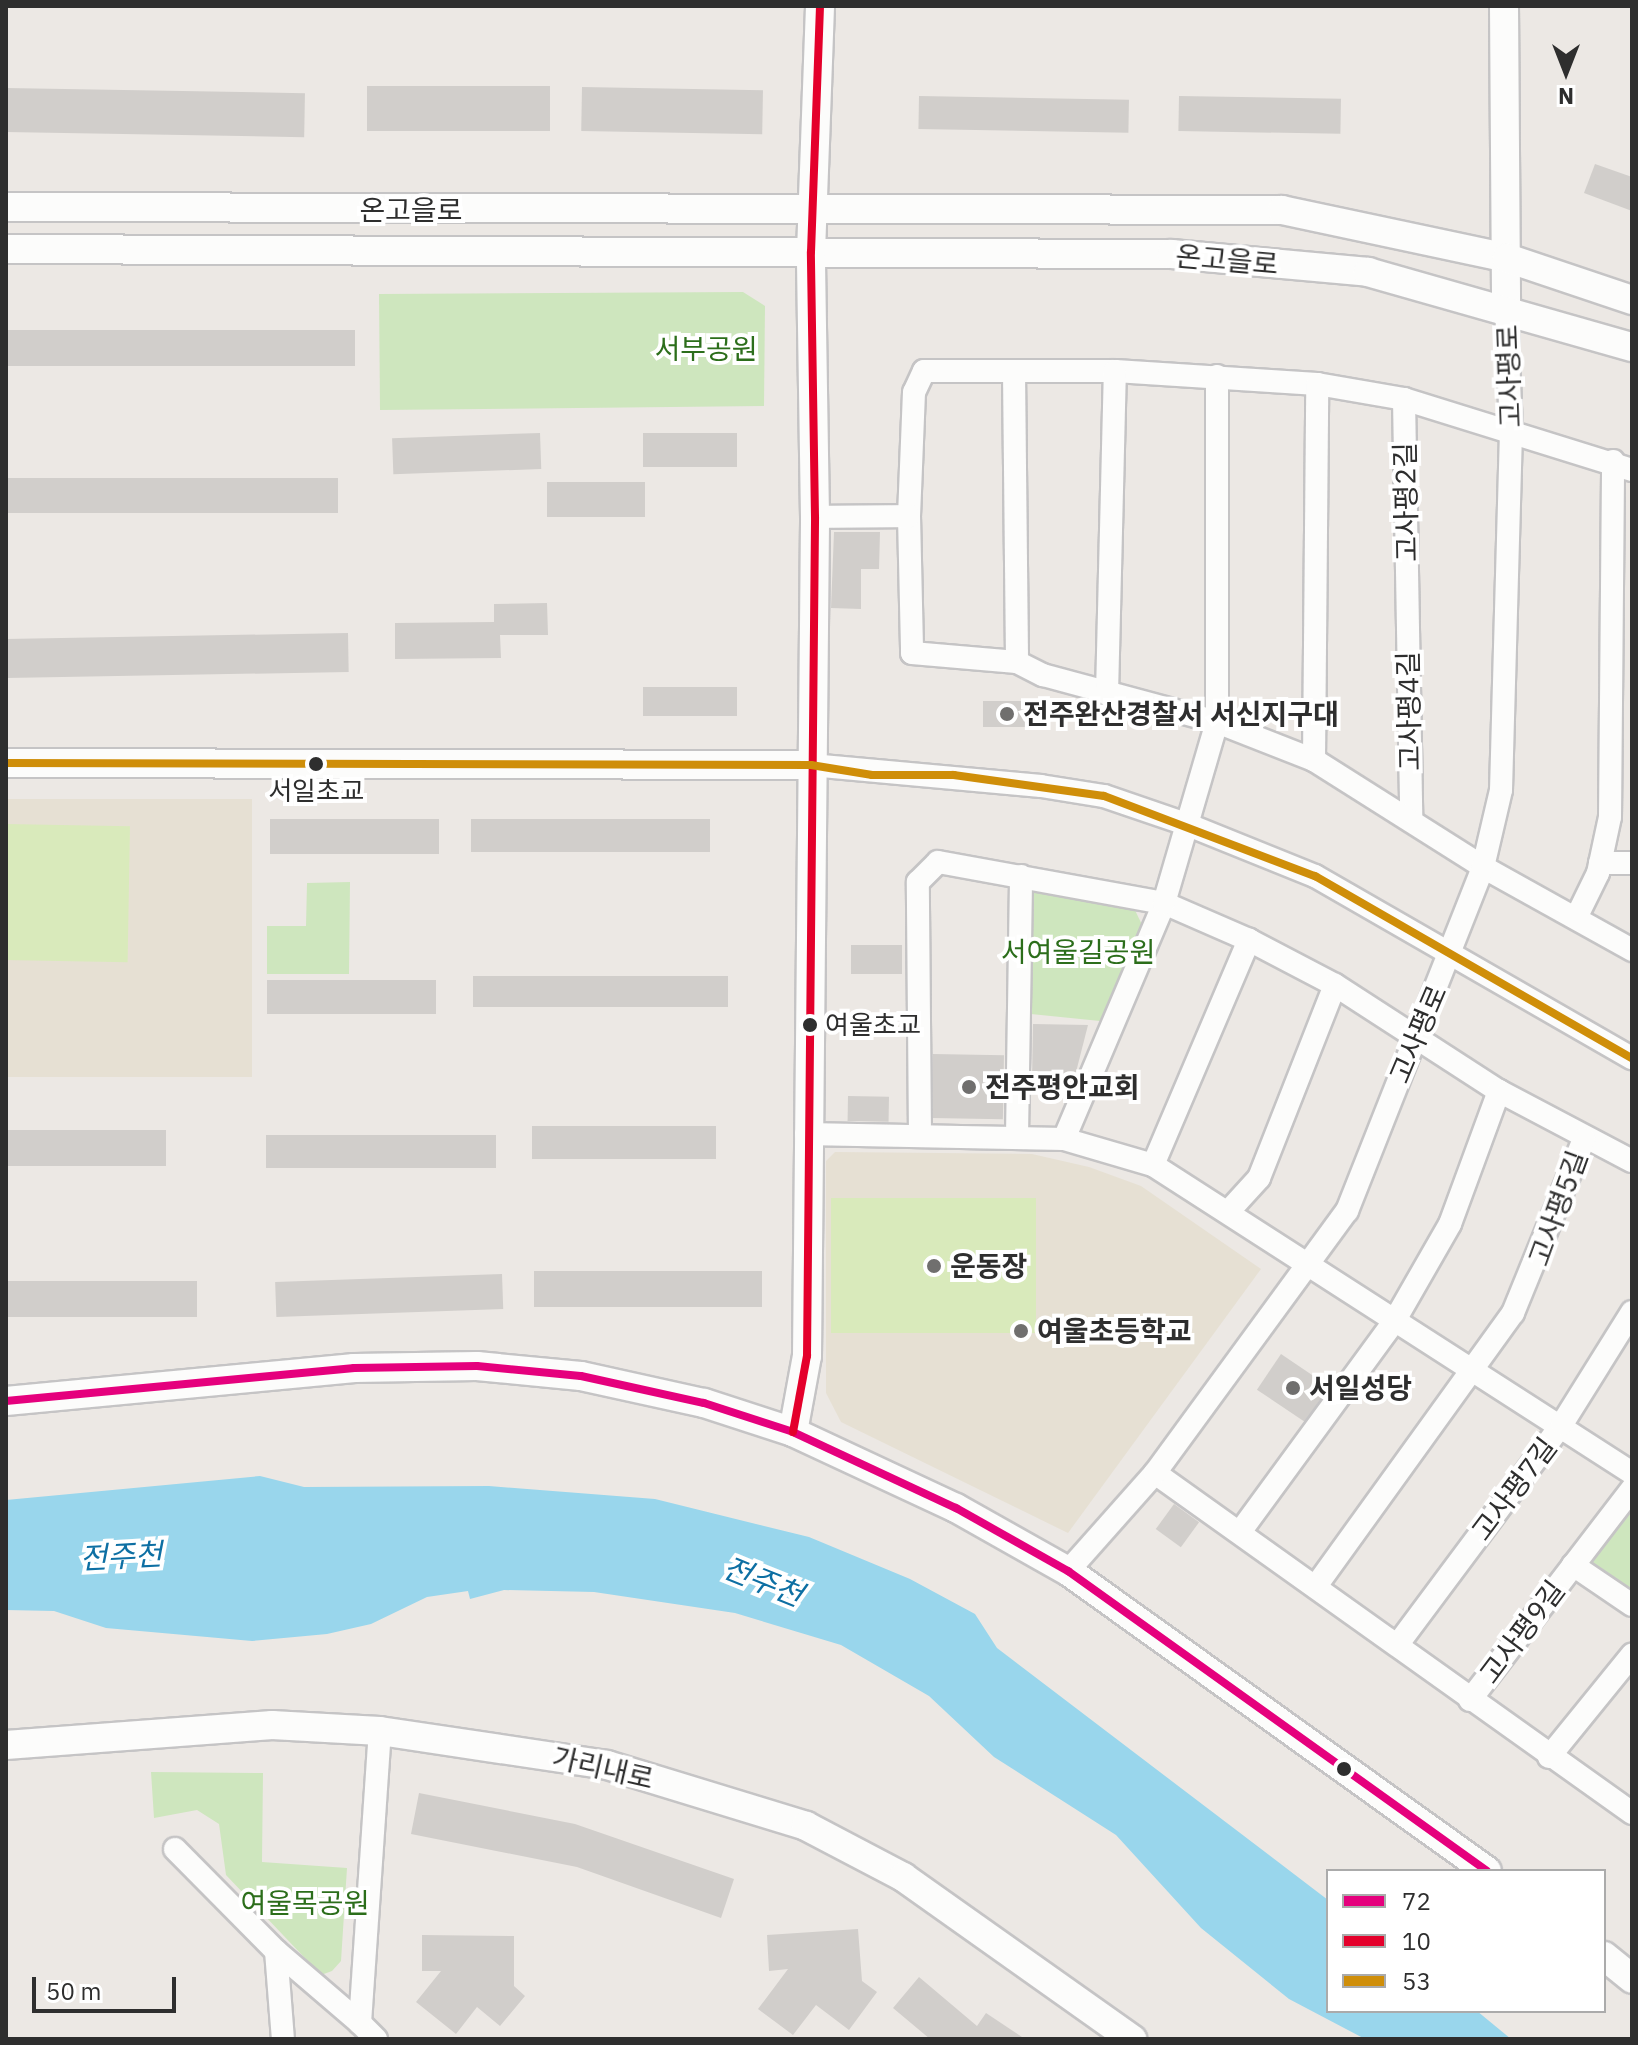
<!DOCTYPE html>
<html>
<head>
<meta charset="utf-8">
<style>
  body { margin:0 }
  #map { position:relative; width:1638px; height:2045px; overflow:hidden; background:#ece8e4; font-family:"IBM Plex Sans","Noto Sans KR",sans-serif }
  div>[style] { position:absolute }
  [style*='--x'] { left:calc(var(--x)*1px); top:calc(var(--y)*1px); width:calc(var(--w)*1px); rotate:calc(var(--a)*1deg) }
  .education>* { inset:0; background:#e6e0d3; transform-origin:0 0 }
  .green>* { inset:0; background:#cee6be }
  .pitch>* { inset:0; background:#d9eabb; transform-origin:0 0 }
  .water>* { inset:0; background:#99d6ec }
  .building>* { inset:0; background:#d1cecb; transform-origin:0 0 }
  .roads { filter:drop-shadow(2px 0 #c5c4c5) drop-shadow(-2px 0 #c5c4c5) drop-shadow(0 2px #c5c4c5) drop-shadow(0 -2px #c5c4c5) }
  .minor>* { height:22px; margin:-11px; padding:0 11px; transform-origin:11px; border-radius:11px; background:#fcfcfb }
  .tertiary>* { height:28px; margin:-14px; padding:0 14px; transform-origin:14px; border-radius:14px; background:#fcfcfb }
  .bus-1>* { height:8px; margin:-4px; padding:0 4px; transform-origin:4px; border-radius:4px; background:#e5007d }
  .bus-2>* { height:8px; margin:-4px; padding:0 4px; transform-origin:4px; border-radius:4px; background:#e4002b }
  .bus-3>* { height:8px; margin:-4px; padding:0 4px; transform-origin:4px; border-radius:4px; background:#cf8e09 }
  .dots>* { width:22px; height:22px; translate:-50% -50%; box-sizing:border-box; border:4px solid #fff; border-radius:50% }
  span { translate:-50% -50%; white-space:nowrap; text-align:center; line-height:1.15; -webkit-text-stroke:8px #fff; paint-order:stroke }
  .bus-label { font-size:26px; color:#2e2e2e }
  .left { translate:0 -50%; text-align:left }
  .street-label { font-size:28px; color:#2e2e2e }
  .park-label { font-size:28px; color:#2c6e1b }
  .poi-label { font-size:28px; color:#2e2e2e; font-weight:700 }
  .water-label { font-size:30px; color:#0d6fa3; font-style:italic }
  .frame { position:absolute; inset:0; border:8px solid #2e2e2e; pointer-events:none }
  .legend { position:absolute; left:1326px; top:1869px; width:280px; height:144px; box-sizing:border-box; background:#fff; border:2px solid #ababab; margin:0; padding:10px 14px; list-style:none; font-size:24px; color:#2e2e2e }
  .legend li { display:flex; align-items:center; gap:16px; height:40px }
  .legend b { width:40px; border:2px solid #ababab }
  .north { position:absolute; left:1526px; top:32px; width:80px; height:80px; -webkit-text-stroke:6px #fff; paint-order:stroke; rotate:180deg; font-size:22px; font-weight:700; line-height:32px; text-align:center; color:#2e2e2e }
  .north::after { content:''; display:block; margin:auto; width:28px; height:36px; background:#2e2e2e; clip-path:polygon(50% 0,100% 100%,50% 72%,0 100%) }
  .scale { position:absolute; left:32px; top:1977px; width:144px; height:36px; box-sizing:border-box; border:4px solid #2e2e2e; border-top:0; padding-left:10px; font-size:24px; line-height:28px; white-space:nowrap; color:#2e2e2e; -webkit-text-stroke:6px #fff; paint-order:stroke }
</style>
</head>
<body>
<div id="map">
  <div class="education">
    <div style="left:6px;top:799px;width:246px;height:278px"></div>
    <div style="clip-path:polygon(835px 1152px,1032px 1154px,1089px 1167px,1141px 1186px,1261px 1269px,1068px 1533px,841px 1422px,826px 1393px,826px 1161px)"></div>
  </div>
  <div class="green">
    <div style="clip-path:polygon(743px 292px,765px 306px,764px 406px,380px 410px,379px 294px)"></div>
    <div style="clip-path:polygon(350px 882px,349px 974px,267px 974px,267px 926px,306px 926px,307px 883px)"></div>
    <div style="clip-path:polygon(1032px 885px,1133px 906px,1145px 931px,1110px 1022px,1021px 1013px)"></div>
    <div style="clip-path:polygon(1632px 1504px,1632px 1596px,1584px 1566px)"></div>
    <div style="clip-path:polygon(151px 1772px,263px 1773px,262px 1862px,347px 1868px,341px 1961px,332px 1971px,321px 1975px,226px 1875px,219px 1824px,197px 1810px,154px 1818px)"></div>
  </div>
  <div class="pitch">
    <div style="left:6px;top:824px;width:124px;height:136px;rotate:1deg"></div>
    <div style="left:831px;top:1198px;width:205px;height:135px"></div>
  </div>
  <div class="water">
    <div style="clip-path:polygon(260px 1476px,304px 1487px,489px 1486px,655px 1499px,809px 1537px,910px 1579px,975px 1614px,997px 1648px,1328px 1900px,1328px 2011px,1477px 2011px,1511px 2039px,1365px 2039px,1289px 1999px,1201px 1928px,1116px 1835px,994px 1757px,929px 1696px,841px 1645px,735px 1613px,594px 1592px,504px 1590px,470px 1599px,468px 1591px,427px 1597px,371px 1624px,327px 1634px,252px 1641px,106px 1628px,54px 1611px,6px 1610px,6px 1500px)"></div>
  </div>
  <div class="building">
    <div style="left:367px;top:86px;width:183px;height:45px"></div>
    <div style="left:582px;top:87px;width:181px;height:44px;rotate:1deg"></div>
    <div style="left:6px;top:88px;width:299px;height:44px;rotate:1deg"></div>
    <div style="left:919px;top:96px;width:210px;height:33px;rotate:1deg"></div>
    <div style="left:1179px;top:96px;width:162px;height:35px;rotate:1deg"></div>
    <div style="clip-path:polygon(1595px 164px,1632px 177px,1632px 211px,1584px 193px)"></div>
    <div style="left:6px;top:330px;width:349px;height:36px"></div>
    <div style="left:540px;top:433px;width:36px;height:148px;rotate:88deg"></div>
    <div style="left:643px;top:433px;width:94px;height:34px"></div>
    <div style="left:6px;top:478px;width:332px;height:35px"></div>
    <div style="left:645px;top:482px;width:35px;height:98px;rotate:90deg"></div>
    <div style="clip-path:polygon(834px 532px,880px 532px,879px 569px,861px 569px,861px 609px,831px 608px)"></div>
    <div style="clip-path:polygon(547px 603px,548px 635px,500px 635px,501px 658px,395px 659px,395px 623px,494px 622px,494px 604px)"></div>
    <div style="left:348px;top:633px;width:39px;height:342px;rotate:89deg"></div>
    <div style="left:643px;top:687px;width:94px;height:29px"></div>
    <div style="left:983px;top:701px;width:49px;height:26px"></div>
    <div style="left:270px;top:819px;width:169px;height:35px"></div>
    <div style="left:471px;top:819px;width:239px;height:33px"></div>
    <div style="left:851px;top:945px;width:51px;height:29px"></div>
    <div style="left:728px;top:976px;width:31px;height:255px;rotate:90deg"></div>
    <div style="left:267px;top:980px;width:169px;height:34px"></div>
    <div style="clip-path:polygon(1033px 1024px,1088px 1025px,1074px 1080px,1032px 1081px)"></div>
    <div style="left:933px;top:1054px;width:71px;height:64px;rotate:1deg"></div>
    <div style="left:848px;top:1096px;width:41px;height:25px;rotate:1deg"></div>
    <div style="left:716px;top:1126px;width:33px;height:184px;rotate:90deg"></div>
    <div style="left:6px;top:1130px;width:160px;height:36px"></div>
    <div style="left:266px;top:1135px;width:230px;height:33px"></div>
    <div style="left:762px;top:1271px;width:36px;height:228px;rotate:90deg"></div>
    <div style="left:502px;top:1274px;width:35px;height:227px;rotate:88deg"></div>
    <div style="left:6px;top:1281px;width:191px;height:36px"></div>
    <div style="left:1281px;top:1354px;width:58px;height:43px;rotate:34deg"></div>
    <div style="left:1174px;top:1504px;width:31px;height:31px;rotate:36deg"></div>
    <div style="clip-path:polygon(419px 1793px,575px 1824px,734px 1879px,721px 1918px,577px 1867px,411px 1834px)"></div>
    <div style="clip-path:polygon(858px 1929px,862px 1981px,877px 1992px,849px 2030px,816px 2005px,793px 2035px,758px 2009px,788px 1969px,769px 1971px,767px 1935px)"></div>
    <div style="clip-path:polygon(422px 1935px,514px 1936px,514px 1986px,525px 1996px,500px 2026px,477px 2007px,456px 2034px,416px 2002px,441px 1971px,422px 1971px)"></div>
    <div style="clip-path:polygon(919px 1977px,977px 2026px,986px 2013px,1025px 2039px,930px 2039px,893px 2008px)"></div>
  </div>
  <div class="roads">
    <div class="minor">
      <div style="--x:1014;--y:372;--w:290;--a:89.4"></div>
      <div style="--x:1404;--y:399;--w:419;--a:89"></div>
      <div style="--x:1632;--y:470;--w:239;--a:-162.7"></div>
      <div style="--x:1404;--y:399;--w:88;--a:-170.2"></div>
      <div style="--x:1317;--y:384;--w:202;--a:-176.3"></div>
      <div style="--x:1115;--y:371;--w:191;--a:180"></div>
      <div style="--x:924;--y:371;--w:23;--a:115"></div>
      <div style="--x:914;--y:392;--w:124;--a:92.3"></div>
      <div style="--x:909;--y:516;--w:137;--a:88.7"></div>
      <div style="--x:912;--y:653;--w:105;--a:4.9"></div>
      <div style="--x:1017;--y:662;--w:29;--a:27"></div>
      <div style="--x:1043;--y:675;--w:180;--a:15.1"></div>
      <div style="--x:1217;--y:722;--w:104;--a:21.4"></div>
      <div style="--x:1314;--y:760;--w:200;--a:32.3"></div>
      <div style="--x:1483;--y:867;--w:171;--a:29.1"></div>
      <div style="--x:815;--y:517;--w:94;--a:-0.6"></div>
      <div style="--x:1107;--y:694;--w:323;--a:-88.6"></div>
      <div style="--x:1314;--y:760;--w:376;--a:-89.5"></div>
      <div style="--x:811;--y:765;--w:231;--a:5.2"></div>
      <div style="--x:1041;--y:786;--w:64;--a:9"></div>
      <div style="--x:1104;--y:796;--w:87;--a:18.9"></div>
      <div style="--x:1186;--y:824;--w:139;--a:22"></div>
      <div style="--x:1315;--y:876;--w:366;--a:29.9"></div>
      <div style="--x:1600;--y:863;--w:32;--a:0"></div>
      <div style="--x:1576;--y:918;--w:50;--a:-63.9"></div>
      <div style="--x:1598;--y:873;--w:57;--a:-77.9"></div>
      <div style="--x:1610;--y:817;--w:356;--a:-89.5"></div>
      <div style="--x:806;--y:1134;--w:258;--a:1.1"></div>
      <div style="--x:1064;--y:1139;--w:93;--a:16.3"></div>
      <div style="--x:1153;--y:1165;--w:569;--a:32.74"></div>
      <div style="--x:920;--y:1135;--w:253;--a:-90.5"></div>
      <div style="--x:918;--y:882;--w:28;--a:-45"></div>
      <div style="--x:938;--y:862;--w:230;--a:10.3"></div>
      <div style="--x:1164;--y:903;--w:93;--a:23.5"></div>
      <div style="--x:1249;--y:940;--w:97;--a:27.6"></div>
      <div style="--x:1335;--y:985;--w:195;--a:32.9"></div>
      <div style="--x:1499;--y:1091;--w:150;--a:27.8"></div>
      <div style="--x:1017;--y:1136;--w:260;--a:-89.1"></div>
      <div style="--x:1064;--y:1139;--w:256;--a:-67"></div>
      <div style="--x:1164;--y:903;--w:189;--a:-73.7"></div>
      <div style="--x:1217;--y:722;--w:346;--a:-90"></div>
      <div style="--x:1153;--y:1165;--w:245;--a:-66.9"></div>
      <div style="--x:1228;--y:1212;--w:46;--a:-47.6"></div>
      <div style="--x:1259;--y:1178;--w:207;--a:-68.5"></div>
      <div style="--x:1155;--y:1473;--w:586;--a:35.48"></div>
      <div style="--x:1240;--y:1532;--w:263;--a:-53.8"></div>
      <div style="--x:1395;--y:1320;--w:111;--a:-60.2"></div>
      <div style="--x:1450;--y:1224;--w:142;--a:-69.8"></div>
      <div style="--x:1573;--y:1565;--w:71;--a:34.1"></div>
      <div style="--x:1068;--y:1571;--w:131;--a:-48.4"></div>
      <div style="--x:1155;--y:1473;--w:325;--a:-53.8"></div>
      <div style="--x:1347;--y:1211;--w:370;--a:-68.4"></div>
      <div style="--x:1483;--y:867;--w:79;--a:-76.8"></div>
      <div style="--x:1501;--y:790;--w:360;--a:-88.4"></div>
      <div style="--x:1511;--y:430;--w:123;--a:-92.3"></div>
      <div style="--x:1316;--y:1586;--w:337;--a:-54.2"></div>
      <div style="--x:1513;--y:1313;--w:188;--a:-67.8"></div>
      <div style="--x:1398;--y:1644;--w:274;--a:-53.3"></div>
      <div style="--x:1562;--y:1424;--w:132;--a:-58"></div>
      <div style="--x:1470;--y:1700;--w:266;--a:-52.5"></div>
      <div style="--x:1549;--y:1757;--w:132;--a:-50.9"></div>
      <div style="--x:175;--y:1849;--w:144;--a:45.3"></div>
      <div style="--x:276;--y:1951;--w:111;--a:40.6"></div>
      <div style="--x:276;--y:1951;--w:88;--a:85.5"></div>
      <div style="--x:376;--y:2039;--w:23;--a:-135"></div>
      <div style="--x:360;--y:2023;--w:293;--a:-86.1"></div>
    </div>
    <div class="tertiary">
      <div style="--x:1504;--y:6;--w:301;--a:89.6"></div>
      <div style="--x:6;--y:207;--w:1276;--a:0.13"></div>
      <div style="--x:1282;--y:210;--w:230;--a:12"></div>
      <div style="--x:1507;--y:258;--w:132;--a:18.6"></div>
      <div style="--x:6;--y:249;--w:1166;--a:0.25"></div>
      <div style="--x:1172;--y:254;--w:197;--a:5.2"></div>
      <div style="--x:1368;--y:272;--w:274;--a:15.9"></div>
      <div style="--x:6;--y:763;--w:805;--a:0.14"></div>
      <div style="--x:6;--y:1401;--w:350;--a:-5.4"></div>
      <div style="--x:354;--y:1368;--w:123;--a:-0.9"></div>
      <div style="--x:477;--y:1366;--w:104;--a:5.5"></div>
      <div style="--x:581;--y:1376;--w:126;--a:12.4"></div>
      <div style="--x:704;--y:1403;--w:94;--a:18"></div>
      <div style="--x:793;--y:1432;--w:180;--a:25"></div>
      <div style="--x:956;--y:1508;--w:129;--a:29.4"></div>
      <div style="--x:1068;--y:1571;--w:515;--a:35.6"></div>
      <div style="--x:793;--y:1432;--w:77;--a:-79.6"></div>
      <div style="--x:807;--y:1356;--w:839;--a:-89.45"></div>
      <div style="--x:815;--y:517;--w:265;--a:-90.9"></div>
      <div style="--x:811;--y:252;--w:246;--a:-87.9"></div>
      <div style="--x:6;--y:1745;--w:267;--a:-4.3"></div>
      <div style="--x:272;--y:1725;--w:108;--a:3.2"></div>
      <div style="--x:380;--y:1731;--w:230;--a:8.5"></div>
      <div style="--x:607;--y:1765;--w:208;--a:17"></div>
      <div style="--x:806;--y:1826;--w:110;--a:27.7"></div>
      <div style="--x:903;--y:1877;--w:281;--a:35.3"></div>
      <div style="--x:1604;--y:1956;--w:36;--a:39"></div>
    </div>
  </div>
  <div class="bus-1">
    <div style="--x:6;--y:1401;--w:350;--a:-5.4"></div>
    <div style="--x:354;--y:1368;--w:123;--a:-0.9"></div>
    <div style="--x:477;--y:1366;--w:104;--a:5.5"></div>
    <div style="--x:581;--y:1376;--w:126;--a:12.4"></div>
    <div style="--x:704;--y:1403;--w:94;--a:18"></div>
    <div style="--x:793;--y:1432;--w:180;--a:25"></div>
    <div style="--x:956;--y:1508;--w:129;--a:29.4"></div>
    <div style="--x:1068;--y:1571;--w:515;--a:35.6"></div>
  </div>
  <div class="bus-2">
    <div style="--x:793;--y:1432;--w:77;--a:-79.6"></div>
    <div style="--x:807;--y:1356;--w:839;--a:-89.45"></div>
    <div style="--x:815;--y:517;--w:265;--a:-90.9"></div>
    <div style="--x:811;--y:252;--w:246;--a:-87.9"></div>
  </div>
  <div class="bus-3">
    <div style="--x:6;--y:763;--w:805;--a:0.14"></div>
    <div style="--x:811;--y:765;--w:62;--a:9.3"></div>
    <div style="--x:872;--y:775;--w:82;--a:0"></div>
    <div style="--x:954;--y:775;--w:151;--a:8"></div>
    <div style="--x:1104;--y:796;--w:226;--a:20.8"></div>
    <div style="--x:1315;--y:876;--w:366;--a:29.9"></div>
  </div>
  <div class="dots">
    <div style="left:1007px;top:714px;background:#706f6e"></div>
    <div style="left:316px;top:764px;background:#2e2e2e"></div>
    <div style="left:810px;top:1025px;background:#2e2e2e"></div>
    <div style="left:969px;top:1087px;background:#706f6e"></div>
    <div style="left:934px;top:1266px;background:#706f6e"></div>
    <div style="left:1021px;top:1331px;background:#706f6e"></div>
    <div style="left:1293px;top:1388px;background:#706f6e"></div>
    <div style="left:1344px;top:1769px;background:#2e2e2e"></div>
  </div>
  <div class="bus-label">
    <span style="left:316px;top:791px">서일초교</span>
    <span class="left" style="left:825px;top:1025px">여울초교</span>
  </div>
  <div class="street-label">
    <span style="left:411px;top:210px">온고을로</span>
    <span style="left:1227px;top:260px;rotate:5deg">온고을로</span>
    <span style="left:1509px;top:376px;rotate:-92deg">고사평로</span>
    <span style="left:1406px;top:502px;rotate:-91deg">고사평2길</span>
    <span style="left:1409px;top:711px;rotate:-91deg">고사평4길</span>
    <span style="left:1418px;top:1034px;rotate:-67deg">고사평로</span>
    <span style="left:1558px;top:1208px;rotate:-70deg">고사평5길</span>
    <span style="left:1514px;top:1489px;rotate:-53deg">고사평7길</span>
    <span style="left:1522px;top:1632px;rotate:-53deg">고사평9길</span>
    <span style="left:603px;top:1768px;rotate:13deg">가리내로</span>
  </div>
  <div class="park-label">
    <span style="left:706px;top:349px">서부공원</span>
    <span style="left:1078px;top:952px">서여울길공원</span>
    <span style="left:305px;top:1903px">여울목공원</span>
  </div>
  <div class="poi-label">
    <span class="left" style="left:1023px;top:714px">전주완산경찰서 서신지구대</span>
    <span class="left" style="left:985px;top:1087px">전주평안교회</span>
    <span class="left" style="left:950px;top:1266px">운동장</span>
    <span class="left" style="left:1037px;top:1331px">여울초등학교</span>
    <span class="left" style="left:1309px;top:1388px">서일성당</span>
  </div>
  <div class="water-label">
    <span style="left:121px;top:1556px;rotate:-3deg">전주천</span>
    <span style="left:763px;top:1581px;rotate:22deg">전주천</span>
  </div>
  <div class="frame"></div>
  <ul class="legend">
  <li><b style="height:10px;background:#e5007d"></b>72</li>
  <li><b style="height:10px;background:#e4002b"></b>10</li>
  <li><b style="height:10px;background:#cf8e09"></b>53</li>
  </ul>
  <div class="north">N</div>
  <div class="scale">50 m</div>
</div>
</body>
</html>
